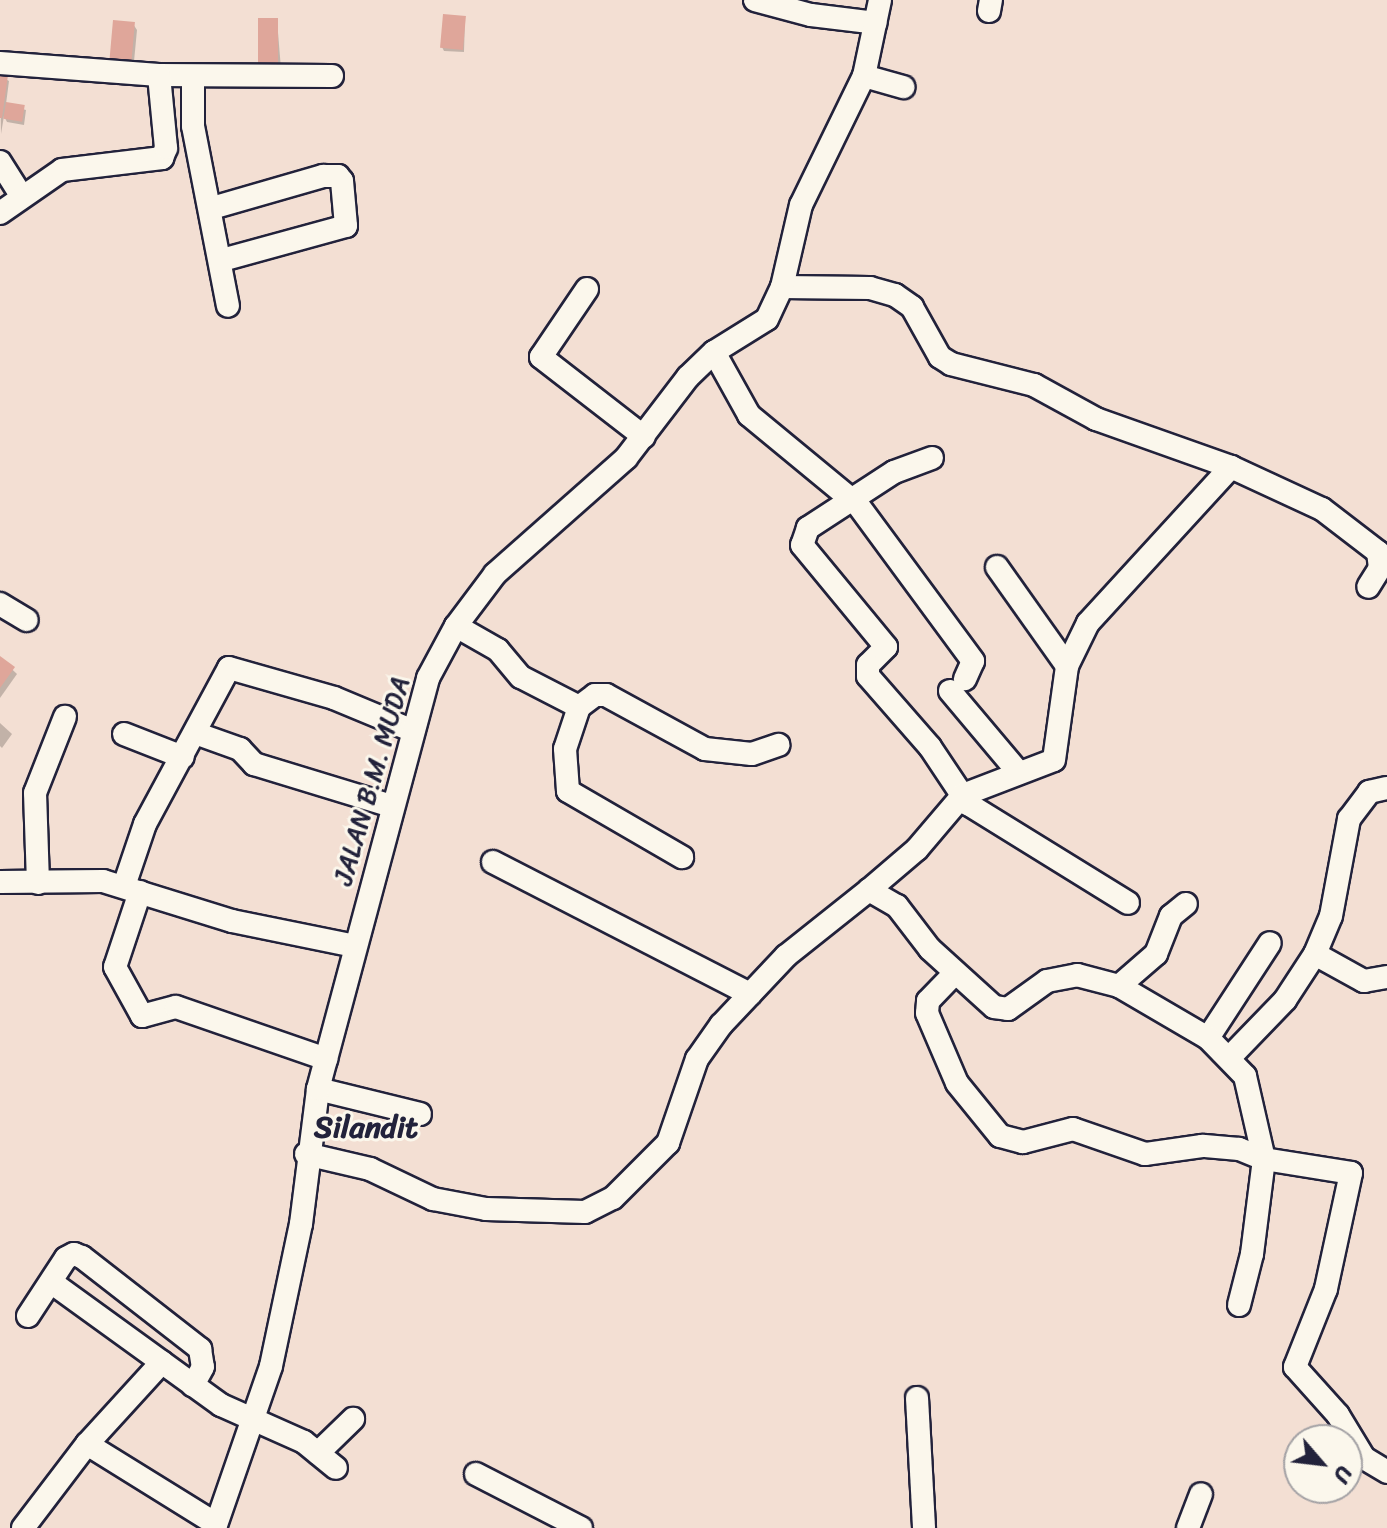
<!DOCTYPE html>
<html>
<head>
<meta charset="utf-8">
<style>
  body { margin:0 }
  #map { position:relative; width:1387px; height:1528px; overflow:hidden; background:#f3dfd3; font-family:Sriracha,sans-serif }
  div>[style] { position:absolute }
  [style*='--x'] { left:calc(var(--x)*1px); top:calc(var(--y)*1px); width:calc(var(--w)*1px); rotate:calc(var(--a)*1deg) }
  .shadow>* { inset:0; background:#0003 }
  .building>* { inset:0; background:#dfa69a; transform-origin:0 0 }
  .roads { filter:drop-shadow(2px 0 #22223b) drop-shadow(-2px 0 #22223b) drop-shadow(0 2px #22223b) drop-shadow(0 -2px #22223b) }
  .minor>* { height:22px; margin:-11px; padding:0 11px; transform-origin:11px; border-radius:11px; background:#fbf7ec }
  span { translate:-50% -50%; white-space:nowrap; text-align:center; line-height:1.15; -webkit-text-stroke:6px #fbf7ec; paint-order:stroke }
  .street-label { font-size:26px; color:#22223b }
  .quarter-label { font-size:30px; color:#22223b; font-weight:700 }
  .north { position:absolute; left:1283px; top:1424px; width:80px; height:80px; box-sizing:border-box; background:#fbf7ec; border:2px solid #a4a2a5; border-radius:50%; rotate:118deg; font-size:22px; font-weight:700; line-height:32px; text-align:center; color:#22223b }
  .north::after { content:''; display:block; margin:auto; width:28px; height:36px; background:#22223b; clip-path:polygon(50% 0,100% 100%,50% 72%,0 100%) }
</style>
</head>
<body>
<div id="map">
  <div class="shadow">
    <div style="clip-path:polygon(465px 18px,464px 52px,444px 51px,442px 47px)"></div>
    <div style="clip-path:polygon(277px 20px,281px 69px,263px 69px,260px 63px)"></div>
    <div style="clip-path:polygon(114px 22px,133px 24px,137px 30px,133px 72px)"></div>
    <div style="clip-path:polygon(0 76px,9px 81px,6px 104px,26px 110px,24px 125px,7px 122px,4px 116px,1px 134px)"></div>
    <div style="clip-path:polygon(0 658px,17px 674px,0 698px)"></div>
    <div style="clip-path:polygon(0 723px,12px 734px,2px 748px,0 746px)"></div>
  </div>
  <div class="building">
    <div style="left:443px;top:14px;width:23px;height:34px;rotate:5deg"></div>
    <div style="left:258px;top:18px;width:20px;height:46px"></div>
    <div style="left:113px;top:20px;width:22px;height:45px;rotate:5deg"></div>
    <div style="clip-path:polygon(0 74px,8px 75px,2px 118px,0 118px)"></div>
    <div style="left:6px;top:102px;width:19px;height:17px;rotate:9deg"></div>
    <div style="clip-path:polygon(0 656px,15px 667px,0 688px)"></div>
  </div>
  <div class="roads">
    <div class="minor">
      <div style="--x:755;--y:0;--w:58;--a:15"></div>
      <div style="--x:811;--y:15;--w:65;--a:7"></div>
      <div style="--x:989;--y:11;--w:11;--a:-80"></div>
      <div style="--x:0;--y:63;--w:159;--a:4.3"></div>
      <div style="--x:159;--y:75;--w:173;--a:0.3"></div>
      <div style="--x:193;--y:76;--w:50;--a:90"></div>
      <div style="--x:193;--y:126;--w:183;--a:79"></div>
      <div style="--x:864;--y:76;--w:41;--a:15.8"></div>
      <div style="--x:0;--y:162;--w:41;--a:57.8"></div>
      <div style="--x:212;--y:208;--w:116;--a:-16.1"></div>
      <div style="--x:323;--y:176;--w:15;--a:0"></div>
      <div style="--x:338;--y:176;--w:6;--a:51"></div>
      <div style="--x:342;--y:181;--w:45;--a:84.9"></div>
      <div style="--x:346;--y:226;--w:129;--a:164.7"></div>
      <div style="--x:0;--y:213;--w:75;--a:-34.7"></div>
      <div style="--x:62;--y:170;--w:101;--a:-6.8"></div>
      <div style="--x:162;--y:158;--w:11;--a:-68"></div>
      <div style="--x:166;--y:148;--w:73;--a:-95.5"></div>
      <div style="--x:782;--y:287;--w:88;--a:0.7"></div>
      <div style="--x:870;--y:288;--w:26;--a:16"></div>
      <div style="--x:895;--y:295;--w:21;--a:35"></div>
      <div style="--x:912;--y:307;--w:57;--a:60.8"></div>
      <div style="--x:940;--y:357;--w:13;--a:32"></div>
      <div style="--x:951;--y:364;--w:86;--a:14.2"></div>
      <div style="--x:1034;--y:385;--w:71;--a:28.7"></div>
      <div style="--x:1096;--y:419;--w:143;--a:19.6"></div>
      <div style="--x:1231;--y:467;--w:100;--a:24.8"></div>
      <div style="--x:1322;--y:509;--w:71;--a:37.5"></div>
      <div style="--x:1378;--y:552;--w:16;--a:83"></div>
      <div style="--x:1380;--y:568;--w:22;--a:122"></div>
      <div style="--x:587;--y:289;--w:82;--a:124.1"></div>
      <div style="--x:541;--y:357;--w:130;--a:37.8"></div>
      <div style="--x:714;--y:352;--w:72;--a:60.9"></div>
      <div style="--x:749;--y:415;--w:141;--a:39.5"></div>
      <div style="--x:858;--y:505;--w:194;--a:53.6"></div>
      <div style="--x:973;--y:661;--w:20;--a:114"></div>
      <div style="--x:932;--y:458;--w:40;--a:159.8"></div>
      <div style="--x:894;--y:472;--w:103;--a:146.9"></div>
      <div style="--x:808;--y:528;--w:18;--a:109"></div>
      <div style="--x:802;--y:545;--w:132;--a:50.5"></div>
      <div style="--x:886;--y:647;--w:25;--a:135"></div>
      <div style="--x:868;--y:665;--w:11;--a:90"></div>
      <div style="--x:868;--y:676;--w:94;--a:48.9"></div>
      <div style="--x:930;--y:747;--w:69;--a:56.3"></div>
      <div style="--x:968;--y:804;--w:188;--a:31.7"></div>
      <div style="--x:997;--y:567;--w:121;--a:54.7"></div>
      <div style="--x:0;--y:604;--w:31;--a:31"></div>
      <div style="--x:456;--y:626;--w:48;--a:29.7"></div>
      <div style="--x:498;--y:650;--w:35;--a:50"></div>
      <div style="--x:521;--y:677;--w:65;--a:27.3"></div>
      <div style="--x:579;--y:707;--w:20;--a:-37"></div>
      <div style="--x:595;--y:695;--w:11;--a:0"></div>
      <div style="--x:606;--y:695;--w:113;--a:28.6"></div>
      <div style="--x:705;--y:749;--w:47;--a:6.1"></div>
      <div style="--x:752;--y:754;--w:28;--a:-19"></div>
      <div style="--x:950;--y:691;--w:107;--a:49.9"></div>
      <div style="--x:579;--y:707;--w:44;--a:108.4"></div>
      <div style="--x:565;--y:749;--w:42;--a:85.9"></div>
      <div style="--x:568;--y:791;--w:132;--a:30.1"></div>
      <div style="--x:195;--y:733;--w:48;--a:19.6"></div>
      <div style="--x:240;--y:749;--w:21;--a:47"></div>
      <div style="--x:254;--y:764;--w:143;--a:17"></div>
      <div style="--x:124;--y:734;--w:63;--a:21.3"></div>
      <div style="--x:493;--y:862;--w:289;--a:27.2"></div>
      <div style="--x:0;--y:882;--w:103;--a:-0.6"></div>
      <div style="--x:103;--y:881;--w:135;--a:17.2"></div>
      <div style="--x:232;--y:921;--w:126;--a:11.5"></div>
      <div style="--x:38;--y:883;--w:90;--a:-91.9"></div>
      <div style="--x:35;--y:793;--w:82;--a:-68.5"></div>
      <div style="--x:124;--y:886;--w:65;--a:-71.3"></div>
      <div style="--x:145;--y:824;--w:177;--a:-61.7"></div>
      <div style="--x:229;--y:668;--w:109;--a:15.9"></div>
      <div style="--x:334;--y:698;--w:83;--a:22.6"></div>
      <div style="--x:869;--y:890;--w:63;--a:-40.5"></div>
      <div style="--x:917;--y:849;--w:71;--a:-49.6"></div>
      <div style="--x:963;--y:795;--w:97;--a:-21"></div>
      <div style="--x:1054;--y:760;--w:95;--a:-82.1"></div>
      <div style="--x:1067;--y:666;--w:48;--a:-64"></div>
      <div style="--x:1088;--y:623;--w:212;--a:-47.5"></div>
      <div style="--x:140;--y:892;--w:79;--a:108.4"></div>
      <div style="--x:115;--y:967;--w:56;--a:61.1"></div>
      <div style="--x:142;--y:1016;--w:35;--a:-15"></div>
      <div style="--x:176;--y:1007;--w:159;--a:19.1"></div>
      <div style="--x:1315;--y:954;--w:41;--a:-67.2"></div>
      <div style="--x:1331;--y:916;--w:99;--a:-79.5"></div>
      <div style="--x:1349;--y:819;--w:34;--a:-53"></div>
      <div style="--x:1369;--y:792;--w:18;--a:-13"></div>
      <div style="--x:1119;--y:986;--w:49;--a:-40.9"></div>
      <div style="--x:1156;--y:954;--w:41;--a:-68.5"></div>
      <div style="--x:1171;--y:916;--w:19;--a:-39"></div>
      <div style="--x:1208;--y:1038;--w:113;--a:-56.9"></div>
      <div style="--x:1231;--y:1056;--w:78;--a:-46"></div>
      <div style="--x:1285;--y:1000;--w:55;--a:-56.9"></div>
      <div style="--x:1315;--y:954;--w:56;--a:28.9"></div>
      <div style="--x:1364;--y:981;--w:23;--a:-10"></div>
      <div style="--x:318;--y:1089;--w:105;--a:13.8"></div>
      <div style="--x:306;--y:1154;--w:66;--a:13.2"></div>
      <div style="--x:370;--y:1169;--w:70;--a:25.5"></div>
      <div style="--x:433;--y:1199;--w:54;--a:10.7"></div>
      <div style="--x:486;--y:1209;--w:99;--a:1.7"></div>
      <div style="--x:585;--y:1212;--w:31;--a:-27"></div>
      <div style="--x:613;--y:1198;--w:78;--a:-45"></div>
      <div style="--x:668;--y:1143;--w:89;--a:-71"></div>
      <div style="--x:697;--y:1059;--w:42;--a:-54.8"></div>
      <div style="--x:721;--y:1025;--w:95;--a:-46.7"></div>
      <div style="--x:786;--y:956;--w:106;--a:-38.5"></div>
      <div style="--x:869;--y:890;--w:32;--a:30"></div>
      <div style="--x:897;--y:906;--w:54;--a:52.5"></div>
      <div style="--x:930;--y:949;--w:86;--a:42.2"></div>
      <div style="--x:994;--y:1007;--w:14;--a:8"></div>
      <div style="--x:1008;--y:1009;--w:48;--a:-35.7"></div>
      <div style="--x:1047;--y:981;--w:31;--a:-11"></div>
      <div style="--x:1077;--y:975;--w:43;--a:14.7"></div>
      <div style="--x:1119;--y:986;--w:103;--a:30.3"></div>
      <div style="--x:1208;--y:1038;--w:53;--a:45.8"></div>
      <div style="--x:1245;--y:1076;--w:85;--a:77.1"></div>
      <div style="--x:1264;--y:1159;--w:27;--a:-158"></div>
      <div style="--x:1239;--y:1149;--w:37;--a:-175"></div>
      <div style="--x:1202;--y:1146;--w:58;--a:172"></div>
      <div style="--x:1145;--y:1154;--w:76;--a:-160.9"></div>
      <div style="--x:1073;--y:1129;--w:52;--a:165.4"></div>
      <div style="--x:1023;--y:1142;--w:24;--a:-165"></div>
      <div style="--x:1000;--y:1136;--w:68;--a:-129.1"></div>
      <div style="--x:957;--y:1083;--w:76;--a:-113.2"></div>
      <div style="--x:927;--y:1013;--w:12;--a:-85"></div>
      <div style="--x:928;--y:1001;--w:37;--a:-46"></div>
      <div style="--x:51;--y:1282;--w:210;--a:35.9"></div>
      <div style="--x:221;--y:1405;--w:91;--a:24"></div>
      <div style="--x:304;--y:1442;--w:41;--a:39.1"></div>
      <div style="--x:1239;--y:1305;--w:53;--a:-75.7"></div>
      <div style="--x:1252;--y:1254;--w:96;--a:-82.8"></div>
      <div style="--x:1264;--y:1159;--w:88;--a:9.1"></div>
      <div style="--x:1351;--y:1173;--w:119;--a:102.2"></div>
      <div style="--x:1326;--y:1289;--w:84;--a:111.7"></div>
      <div style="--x:1295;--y:1367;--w:64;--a:48.1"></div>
      <div style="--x:1338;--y:1415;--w:50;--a:58.8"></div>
      <div style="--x:1364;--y:1458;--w:27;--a:31"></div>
      <div style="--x:28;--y:1316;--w:69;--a:-56.8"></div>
      <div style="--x:66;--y:1258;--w:9;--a:-27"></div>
      <div style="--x:74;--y:1254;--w:9;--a:21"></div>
      <div style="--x:82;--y:1257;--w:150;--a:37.9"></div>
      <div style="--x:200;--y:1349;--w:18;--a:81"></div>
      <div style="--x:203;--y:1367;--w:21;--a:119"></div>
      <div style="--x:162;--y:1362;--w:111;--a:132.4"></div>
      <div style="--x:87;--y:1444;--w:152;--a:31.8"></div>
      <div style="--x:917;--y:1398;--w:130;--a:86.9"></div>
      <div style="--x:318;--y:1453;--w:49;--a:-44.2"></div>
      <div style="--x:476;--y:1474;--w:118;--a:27.2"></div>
      <div style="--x:23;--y:1528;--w:106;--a:-52.7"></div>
      <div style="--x:215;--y:1528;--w:171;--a:-70.9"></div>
      <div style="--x:271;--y:1366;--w:145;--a:-78.1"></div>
      <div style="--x:301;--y:1224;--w:136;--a:-82.8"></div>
      <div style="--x:318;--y:1089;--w:425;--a:-75"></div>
      <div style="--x:428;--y:678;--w:59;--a:-61.7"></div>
      <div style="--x:456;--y:626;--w:65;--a:-53.1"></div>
      <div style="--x:495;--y:574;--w:175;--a:-41.5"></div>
      <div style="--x:626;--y:458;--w:102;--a:-52.6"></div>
      <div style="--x:688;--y:377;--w:36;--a:-44"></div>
      <div style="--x:714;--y:352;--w:62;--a:-31.9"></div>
      <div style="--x:767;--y:319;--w:35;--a:-65"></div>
      <div style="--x:782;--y:287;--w:84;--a:-77"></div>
      <div style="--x:801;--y:205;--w:144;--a:-64"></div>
      <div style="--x:864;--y:76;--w:78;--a:-78.1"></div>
      <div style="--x:1188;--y:1528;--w:36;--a:-69"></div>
    </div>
  </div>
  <div class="street-label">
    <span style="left:372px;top:781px;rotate:-74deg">JALAN B.M. MUDA</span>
  </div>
  <div class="quarter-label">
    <span style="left:366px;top:1127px">Silandit</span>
  </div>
  <div class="north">U</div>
</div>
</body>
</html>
